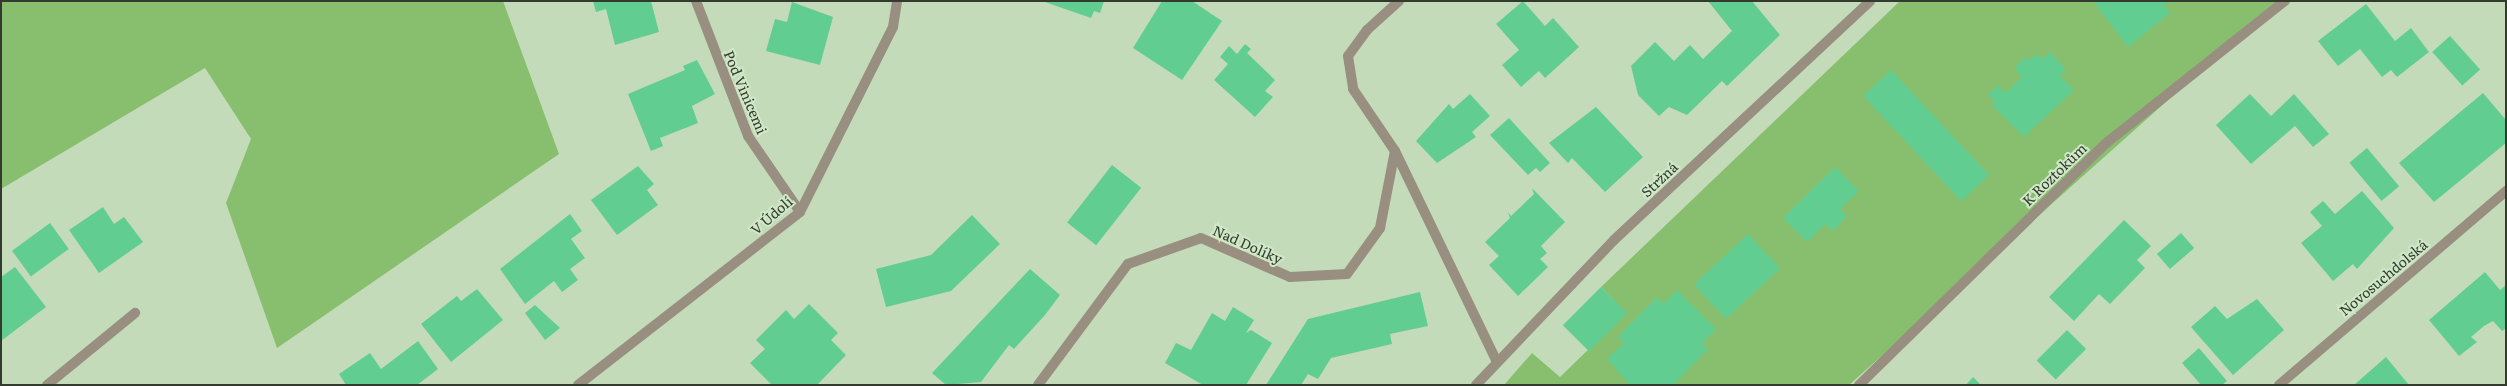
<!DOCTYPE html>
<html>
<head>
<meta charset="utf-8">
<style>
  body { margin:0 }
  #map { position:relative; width:2507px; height:386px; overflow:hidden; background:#c4dbba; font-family:Literata,serif }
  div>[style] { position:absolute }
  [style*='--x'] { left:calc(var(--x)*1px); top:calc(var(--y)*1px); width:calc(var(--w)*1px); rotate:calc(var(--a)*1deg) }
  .green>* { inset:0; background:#88bf6f }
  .building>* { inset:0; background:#62cd91; transform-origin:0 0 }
  .street>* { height:10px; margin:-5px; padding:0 5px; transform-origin:5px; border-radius:5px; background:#998f81 }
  span { translate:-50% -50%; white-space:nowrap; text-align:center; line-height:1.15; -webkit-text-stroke:4px #d0e8c7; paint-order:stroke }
  .street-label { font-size:14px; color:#323b2e }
  .frame { position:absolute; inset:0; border:2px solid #323b2e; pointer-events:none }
</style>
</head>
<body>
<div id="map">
  <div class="green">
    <div style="clip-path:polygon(1px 1px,503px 1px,559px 154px,277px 348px,226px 203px,251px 139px,205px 68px,1px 189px)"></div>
    <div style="clip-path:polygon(1900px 1px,2279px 1px,1849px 385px,1504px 385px,1532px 353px,1560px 377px,1626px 313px,1601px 287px)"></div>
  </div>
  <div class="building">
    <div style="clip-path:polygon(593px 1px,651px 1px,659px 32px,615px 45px,606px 9px,596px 12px)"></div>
    <div style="clip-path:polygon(1042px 1px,1104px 1px,1100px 13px,1094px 11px,1091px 18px)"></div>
    <div style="clip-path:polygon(1162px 1px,1192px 1px,1222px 21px,1182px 80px,1133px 48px)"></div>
    <div style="clip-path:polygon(1523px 1px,1545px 26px,1553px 18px,1579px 47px,1545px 78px,1539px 71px,1521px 87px,1502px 65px,1519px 50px,1496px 24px)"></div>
    <div style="clip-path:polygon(1708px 1px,1752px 1px,1780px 35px,1727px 86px,1722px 81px,1687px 115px,1669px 107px,1659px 116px,1638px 95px,1631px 66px,1655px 42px,1674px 61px,1690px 45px,1703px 59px,1732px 31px)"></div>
    <div style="clip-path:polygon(2093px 1px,2170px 1px,2164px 6px,2170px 13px,2128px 47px)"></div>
    <div style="clip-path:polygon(792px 2px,833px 17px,820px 65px,766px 51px,775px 19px,787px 22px)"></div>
    <div style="clip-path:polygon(2366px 4px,2395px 41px,2411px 28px,2429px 52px,2397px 77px,2391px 70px,2382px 77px,2360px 49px,2338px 66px,2318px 41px)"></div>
    <div style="left:2450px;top:36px;width:45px;height:24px;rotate:48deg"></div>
    <div style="clip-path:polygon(1245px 44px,1251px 49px,1247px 53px,1275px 80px,1265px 91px,1273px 97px,1255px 117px,1214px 80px,1228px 64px,1220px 57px,1229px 46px,1237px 54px)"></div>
    <div style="clip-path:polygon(2050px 52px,2066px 70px,2060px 76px,2074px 90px,2024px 137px,1992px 105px,1995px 102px,1988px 95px,1998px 85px,2005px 93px,2022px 77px,2014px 68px,2026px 57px,2030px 60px,2037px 54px,2043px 59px)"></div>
    <div style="clip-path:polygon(697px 60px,715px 94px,692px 106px,698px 123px,660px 138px,663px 146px,651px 151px,628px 94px,685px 70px,683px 66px)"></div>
    <div style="left:1891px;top:70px;width:144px;height:38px;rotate:47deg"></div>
    <div style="clip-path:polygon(2483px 93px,2506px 120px,2506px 143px,2434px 202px,2399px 163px)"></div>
    <div style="clip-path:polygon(1470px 94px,1490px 116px,1472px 132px,1476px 137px,1437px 163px,1416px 141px,1449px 104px,1453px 109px)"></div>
    <div style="clip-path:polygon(2250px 94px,2271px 116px,2294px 94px,2329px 134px,2313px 147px,2295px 126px,2251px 164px,2216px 125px)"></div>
    <div style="clip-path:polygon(1596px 107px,1643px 157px,1605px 192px,1572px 158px,1568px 163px,1549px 143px)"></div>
    <div style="clip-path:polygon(1509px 118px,1550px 163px,1540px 172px,1536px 168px,1528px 175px,1490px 135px)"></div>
    <div style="left:2367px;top:148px;width:50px;height:23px;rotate:50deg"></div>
    <div style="left:1112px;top:165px;width:37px;height:73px;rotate:38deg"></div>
    <div style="clip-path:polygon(638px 166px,654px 184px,647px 190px,658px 205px,617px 235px,591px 200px)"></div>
    <div style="clip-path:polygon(1835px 167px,1859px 191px,1840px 209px,1847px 216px,1833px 231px,1825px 224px,1807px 242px,1783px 218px)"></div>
    <div style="clip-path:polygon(1532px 188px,1565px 222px,1541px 246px,1547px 253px,1540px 259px,1548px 267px,1518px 296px,1489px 265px,1499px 256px,1485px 242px,1510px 218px,1508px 212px,1511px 216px,1534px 194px)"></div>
    <div style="clip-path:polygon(2362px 191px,2394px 228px,2357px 269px,2353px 264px,2333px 281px,2301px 243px,2322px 226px,2310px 212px,2323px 201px,2335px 214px)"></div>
    <div style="clip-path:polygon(103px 207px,114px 224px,124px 217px,143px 242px,99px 273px,69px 230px)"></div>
    <div style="clip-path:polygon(570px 214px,582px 231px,571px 239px,585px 258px,570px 269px,578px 280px,562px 292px,554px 281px,525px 304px,500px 269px)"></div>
    <div style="clip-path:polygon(972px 215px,1000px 244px,951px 291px,886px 307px,876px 269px,931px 255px)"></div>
    <div style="clip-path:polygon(2124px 220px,2151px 246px,2137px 260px,2145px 268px,2110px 304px,2099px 294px,2074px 321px,2049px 297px)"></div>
    <div style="left:50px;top:223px;width:32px;height:47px;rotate:54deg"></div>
    <div style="left:2181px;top:233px;width:20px;height:32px;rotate:49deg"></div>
    <div style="left:1748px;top:234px;width:47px;height:74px;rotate:47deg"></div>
    <div style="clip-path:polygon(15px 267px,46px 307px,1px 341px,1px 277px)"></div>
    <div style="clip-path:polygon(1030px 269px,1060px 295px,1045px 315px,1014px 349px,1009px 345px,981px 382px,946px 385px,932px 373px)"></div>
    <div style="clip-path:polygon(2485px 272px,2500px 290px,2506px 285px,2506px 328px,2502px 331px,2493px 321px,2484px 326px,2471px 337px,2477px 342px,2459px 356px,2429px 320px)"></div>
    <div style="left:1601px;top:287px;width:37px;height:54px;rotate:45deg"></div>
    <div style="clip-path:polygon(477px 289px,503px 320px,451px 362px,421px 324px,457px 296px,461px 301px)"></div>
    <div style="clip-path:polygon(1677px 290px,1716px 329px,1702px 343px,1708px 349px,1673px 385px,1630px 385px,1607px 359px,1624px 343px,1618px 337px,1657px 297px,1663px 304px)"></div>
    <div style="clip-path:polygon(1420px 292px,1428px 326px,1390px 334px,1392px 344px,1331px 358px,1318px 379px,1308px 374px,1301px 385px,1266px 385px,1308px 319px)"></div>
    <div style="clip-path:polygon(2257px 299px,2284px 330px,2233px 375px,2191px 327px,2215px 306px,2227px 319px)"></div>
    <div style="clip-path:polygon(809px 304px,838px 333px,831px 340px,846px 355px,817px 385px,772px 385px,750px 363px,765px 349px,756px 340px,786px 310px,794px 319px)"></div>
    <div style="clip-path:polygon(535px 305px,560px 328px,545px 340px,525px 313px)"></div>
    <div style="clip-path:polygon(1233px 307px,1254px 320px,1246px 333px,1251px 330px,1272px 343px,1246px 385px,1203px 385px,1165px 363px,1176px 343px,1191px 350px,1212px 313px,1225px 321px)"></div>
    <div style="left:2067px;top:330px;width:27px;height:43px;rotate:45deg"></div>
    <div style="clip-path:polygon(418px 341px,438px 369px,417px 385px,346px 385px,339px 374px,370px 353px,381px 369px)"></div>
    <div style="clip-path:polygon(2199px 348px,2227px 381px,2222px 385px,2201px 385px,2182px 363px)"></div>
    <div style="clip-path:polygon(2386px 357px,2409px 385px,2354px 385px)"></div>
    <div style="clip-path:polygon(1973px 377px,1981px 385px,1966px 385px)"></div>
  </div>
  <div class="street">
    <div style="--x:696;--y:1;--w:145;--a:68.9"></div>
    <div style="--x:748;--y:136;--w:92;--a:55.6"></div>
    <div style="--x:1399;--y:1;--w:43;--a:137.8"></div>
    <div style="--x:1367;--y:30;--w:32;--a:126"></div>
    <div style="--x:1348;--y:56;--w:33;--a:81"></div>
    <div style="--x:1353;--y:89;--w:75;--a:55.9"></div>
    <div style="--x:1395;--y:151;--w:232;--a:64.2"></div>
    <div style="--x:47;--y:385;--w:114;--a:-39.3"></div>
    <div style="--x:578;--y:385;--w:281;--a:-37.9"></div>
    <div style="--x:800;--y:212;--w:207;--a:-63.3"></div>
    <div style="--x:893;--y:27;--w:26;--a:-81"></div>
    <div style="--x:1038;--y:385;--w:151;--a:-53.4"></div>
    <div style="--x:1128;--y:264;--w:77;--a:-19.6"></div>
    <div style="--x:1201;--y:238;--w:97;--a:23.7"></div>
    <div style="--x:1290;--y:277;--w:57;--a:-3"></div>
    <div style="--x:1347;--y:274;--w:57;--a:-54.3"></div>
    <div style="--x:1380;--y:228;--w:78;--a:-79"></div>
    <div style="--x:1476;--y:385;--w:200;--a:-46.4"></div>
    <div style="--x:1614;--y:240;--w:350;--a:-43"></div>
    <div style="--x:1859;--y:385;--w:344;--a:-44.4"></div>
    <div style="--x:2105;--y:144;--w:230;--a:-38.5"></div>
    <div style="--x:2279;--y:385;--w:299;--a:-40.5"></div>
  </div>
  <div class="street-label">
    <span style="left:746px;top:92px;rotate:67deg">Pod Vinicemi</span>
    <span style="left:2054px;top:174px;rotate:-44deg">K Roztokům</span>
    <span style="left:1659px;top:179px;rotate:-43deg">Stržná</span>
    <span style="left:771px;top:215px;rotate:-41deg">V Údolí</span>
    <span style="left:1248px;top:244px;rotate:24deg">Nad Dolíky</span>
    <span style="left:2383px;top:277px;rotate:-40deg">Novosuchdolská</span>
  </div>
  <div class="frame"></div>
</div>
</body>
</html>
